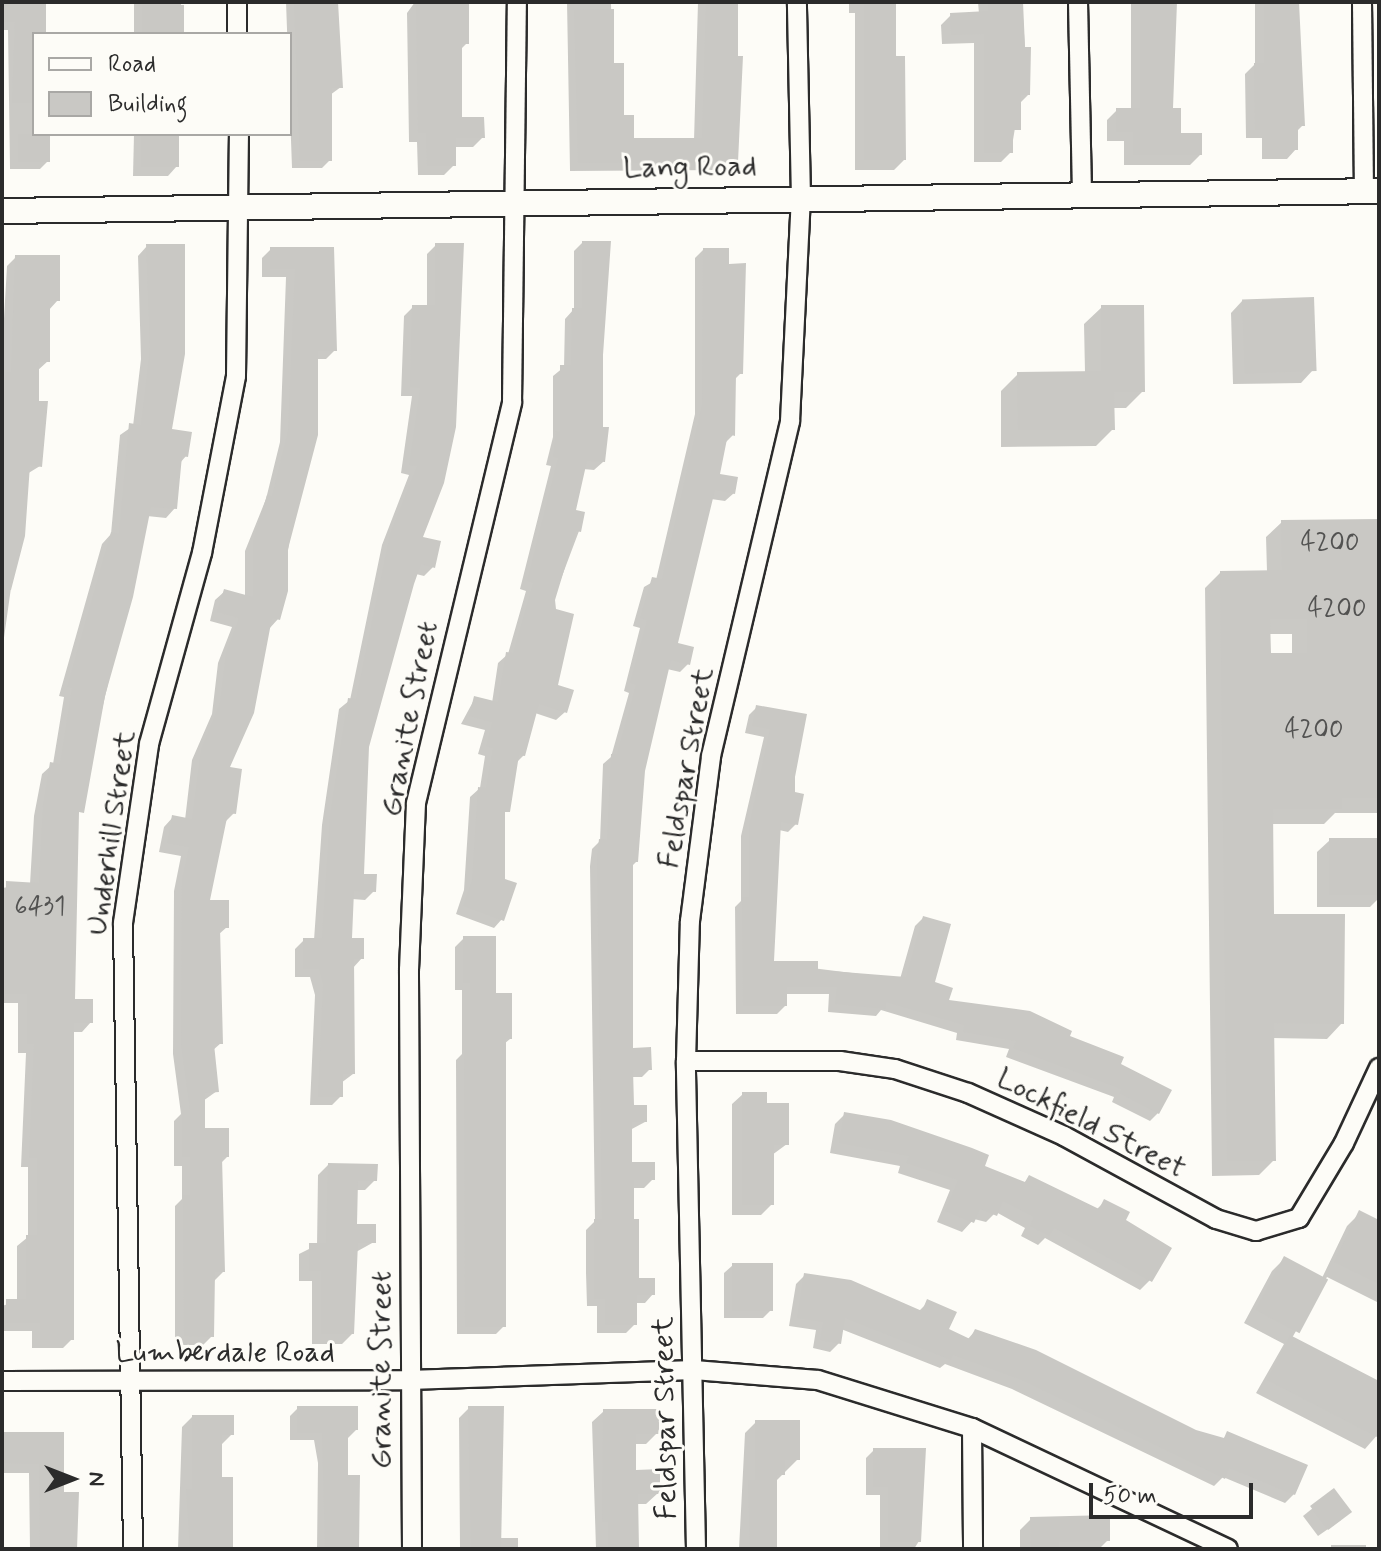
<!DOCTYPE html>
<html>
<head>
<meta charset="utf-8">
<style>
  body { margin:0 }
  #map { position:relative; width:1381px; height:1551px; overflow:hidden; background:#fdfcf7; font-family:Mynerve,sans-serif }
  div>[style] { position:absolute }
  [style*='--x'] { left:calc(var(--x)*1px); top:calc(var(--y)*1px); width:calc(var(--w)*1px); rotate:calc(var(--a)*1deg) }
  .shadow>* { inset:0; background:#0003; transform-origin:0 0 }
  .building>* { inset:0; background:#c9c8c4; transform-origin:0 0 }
  .roads { filter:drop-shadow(2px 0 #2b2b2b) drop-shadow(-2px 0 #2b2b2b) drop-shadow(0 2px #2b2b2b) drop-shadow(0 -2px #2b2b2b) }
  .minor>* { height:18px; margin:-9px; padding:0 9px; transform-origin:9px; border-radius:9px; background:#fdfcf7 }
  .tertiary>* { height:24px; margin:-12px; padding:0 12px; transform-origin:12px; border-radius:12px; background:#fdfcf7 }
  span { translate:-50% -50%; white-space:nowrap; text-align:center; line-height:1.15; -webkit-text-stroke:6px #fdfcf7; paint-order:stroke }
  .number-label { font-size:26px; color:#525251 }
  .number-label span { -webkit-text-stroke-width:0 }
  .street-label { font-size:30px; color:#2b2b2b }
  .frame { position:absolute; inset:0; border:4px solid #2b2b2b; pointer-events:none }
  .legend { position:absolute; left:32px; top:32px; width:260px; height:104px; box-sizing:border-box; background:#fdfcf7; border:2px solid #a9a8a5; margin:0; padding:10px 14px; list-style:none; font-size:24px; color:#2b2b2b }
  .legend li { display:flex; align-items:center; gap:16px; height:40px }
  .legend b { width:40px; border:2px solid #a9a8a5 }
  .north { position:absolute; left:32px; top:1439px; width:80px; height:80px; -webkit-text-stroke:6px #fdfcf7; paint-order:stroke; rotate:90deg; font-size:22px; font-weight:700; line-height:32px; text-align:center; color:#2b2b2b }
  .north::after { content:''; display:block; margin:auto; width:28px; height:36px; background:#2b2b2b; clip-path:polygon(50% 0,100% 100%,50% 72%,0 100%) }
  .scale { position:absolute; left:1089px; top:1483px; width:164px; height:36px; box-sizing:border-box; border:4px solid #2b2b2b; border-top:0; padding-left:10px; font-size:24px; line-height:28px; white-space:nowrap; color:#2b2b2b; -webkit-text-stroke:6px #fdfcf7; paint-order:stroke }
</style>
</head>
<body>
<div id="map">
  <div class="shadow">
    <div style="clip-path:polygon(6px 2px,45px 2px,45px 34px,34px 34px,34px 134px,48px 134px,48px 161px,40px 169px,10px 169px,8px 30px,2px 30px)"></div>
    <div style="left:134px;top:2px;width:47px;height:32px"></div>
    <div style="clip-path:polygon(286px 2px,334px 2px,341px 87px,330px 95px,330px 160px,322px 168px,292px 168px)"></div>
    <div style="clip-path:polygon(415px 2px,456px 2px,467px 43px,460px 50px,460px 119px,483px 137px,473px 147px,454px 147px,454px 165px,444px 175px,418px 175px,417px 142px,409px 142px,407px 13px)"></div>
    <div style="clip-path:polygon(567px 2px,611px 2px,612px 65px,622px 117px,632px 140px,694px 140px,698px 2px,738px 2px,736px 161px,726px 170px,570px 171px)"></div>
    <div style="clip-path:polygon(849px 2px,892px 2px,904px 160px,894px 170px,855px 170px,855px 13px,849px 13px)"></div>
    <div style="clip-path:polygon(978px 2px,1022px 2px,1028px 95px,1019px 104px,1011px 152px,1001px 162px,974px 162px,974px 43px,942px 44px,941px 25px,951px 15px,979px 14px)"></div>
    <div style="clip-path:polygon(1131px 2px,1175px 2px,1171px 110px,1179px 135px,1200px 155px,1190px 165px,1124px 165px,1124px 141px,1107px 141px,1107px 120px,1117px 110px,1131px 110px)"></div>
    <div style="clip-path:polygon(1255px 2px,1297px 2px,1303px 125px,1296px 132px,1296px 149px,1287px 159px,1262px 159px,1262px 138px,1246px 138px,1245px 74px,1255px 64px)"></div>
    <div style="clip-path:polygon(134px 134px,176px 134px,177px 166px,168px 176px,133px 176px)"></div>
    <div style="clip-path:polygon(582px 243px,601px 355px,603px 462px,594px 470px,583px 469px,573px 512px,579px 531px,553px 600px,556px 686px,565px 712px,556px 720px,535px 713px,524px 755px,516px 763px,503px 816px,502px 919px,494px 928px,456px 914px,464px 890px,470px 797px,480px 788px,485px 756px,478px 754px,485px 730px,461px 724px,475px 698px,492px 703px,498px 663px,508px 654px,526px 591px,520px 589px,551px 466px,546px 465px,553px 437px,553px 376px,564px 367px,565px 319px,574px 309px,574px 251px)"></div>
    <div style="clip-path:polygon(436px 245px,462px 245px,420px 538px,433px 567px,424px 576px,416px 574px,367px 747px,361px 876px,374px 891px,365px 900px,352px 899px,350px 940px,362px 958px,352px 969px,353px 1074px,341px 1083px,341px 1096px,332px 1105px,310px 1105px,315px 995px,310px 977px,295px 977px,295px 949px,304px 940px,314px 940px,322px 825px,339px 709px,350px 700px,382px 545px,409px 475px,401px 473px,412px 396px,401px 396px,404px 316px,413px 307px,427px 307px,427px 254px)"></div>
    <div style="clip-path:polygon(147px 246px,170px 431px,186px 456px,180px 463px,175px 508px,166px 518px,147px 516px,77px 817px,73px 1001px,91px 1022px,82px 1032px,72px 1032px,72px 1339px,63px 1348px,32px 1348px,32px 1331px,2px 1331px,2px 1306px,17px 1301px,17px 1246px,28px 1237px,28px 1167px,21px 1167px,26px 1053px,18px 1053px,18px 1003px,2px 1003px,2px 888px,30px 884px,34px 816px,42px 774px,53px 764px,64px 697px,59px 696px,102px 544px,111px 534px,120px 435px,133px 426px,141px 359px,138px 256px)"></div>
    <div style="clip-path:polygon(271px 249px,332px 249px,335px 350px,326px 359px,316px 359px,278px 619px,269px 629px,227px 769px,234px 813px,225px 822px,208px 902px,227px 927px,218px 935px,221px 1043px,212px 1051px,217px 1091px,203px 1101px,203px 1130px,227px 1157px,221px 1163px,223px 1272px,214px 1281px,212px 1336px,203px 1345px,175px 1345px,175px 1206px,182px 1199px,182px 1166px,174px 1166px,174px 1121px,181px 1114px,173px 1054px,174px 891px,181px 856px,159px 852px,164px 827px,173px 817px,185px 820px,192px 760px,212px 714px,218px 663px,232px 627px,210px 621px,215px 600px,225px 591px,245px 597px,245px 551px,266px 499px,280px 442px,286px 277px,262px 277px,262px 258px)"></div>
    <div style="clip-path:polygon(703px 250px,741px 373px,734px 380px,733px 435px,724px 444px,718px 476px,734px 493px,725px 501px,711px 499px,676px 645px,688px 664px,680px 672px,667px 669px,643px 770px,637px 861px,631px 867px,631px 1050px,650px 1069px,642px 1077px,632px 1077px,632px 1107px,645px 1122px,630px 1130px,630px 1164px,653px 1179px,644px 1188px,632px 1188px,637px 1280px,653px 1294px,645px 1303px,635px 1303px,635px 1324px,626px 1333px,597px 1333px,597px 1306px,587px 1306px,586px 1273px,586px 1230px,595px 1221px,590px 866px,592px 849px,600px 841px,603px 764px,611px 757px,629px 693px,624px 691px,640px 628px,633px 626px,644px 587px,656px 580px,695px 414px,695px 258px)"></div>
    <div style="clip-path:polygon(16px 257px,58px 300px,48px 311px,48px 361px,37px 371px,40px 466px,27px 474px,2px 652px,2px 353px,7px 266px)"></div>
    <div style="clip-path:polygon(1243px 300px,1313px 370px,1301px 383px,1233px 384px,1231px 313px)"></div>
    <div style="clip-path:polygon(1102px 307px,1143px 391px,1126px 408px,1112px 408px,1113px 429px,1096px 446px,1001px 447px,1001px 391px,1018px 374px,1085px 373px,1084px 324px)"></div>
    <div style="clip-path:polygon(evenodd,1379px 521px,1379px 813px,1335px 813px,1324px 824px,1271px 824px,1272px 916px,1342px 1023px,1327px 1039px,1272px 1038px,1274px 1160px,1259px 1175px,1212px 1176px,1205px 588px,1220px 573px,1267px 572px,1266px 537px,1282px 522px,1379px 521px,1269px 634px,1292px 634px,1292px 655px,1269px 655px,1269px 634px)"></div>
    <div style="clip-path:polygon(757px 707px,805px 716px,793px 777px,796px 824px,788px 832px,779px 830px,772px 963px,900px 979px,915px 926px,923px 918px,932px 984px,947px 1002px,1067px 1037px,1119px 1065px,1158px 1113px,1150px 1121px,1112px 1102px,1114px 1097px,1006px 1057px,1009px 1049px,956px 1040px,957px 1033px,881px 1010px,876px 1016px,828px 1012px,829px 994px,785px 994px,785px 1006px,777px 1014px,736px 1014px,735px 907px,741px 901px,741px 836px,764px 737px,745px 733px,749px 715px)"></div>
    <div style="clip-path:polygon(1330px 840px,1379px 840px,1379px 898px,1370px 907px,1317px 907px,1317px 852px)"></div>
    <div style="clip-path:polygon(464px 938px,510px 1039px,504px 1044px,504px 1326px,496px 1334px,457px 1334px,456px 1060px,462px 1054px,462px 990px,455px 990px,455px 947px)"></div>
    <div style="clip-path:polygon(743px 1094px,765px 1105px,787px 1144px,772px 1155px,772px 1204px,761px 1215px,732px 1215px,732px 1104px)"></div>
    <div style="clip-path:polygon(845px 1114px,1023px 1184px,1030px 1177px,1096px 1210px,1105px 1201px,1123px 1220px,1150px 1280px,1140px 1290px,1045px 1238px,1038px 1245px,1021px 1236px,1025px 1228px,996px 1212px,986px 1222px,974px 1219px,962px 1232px,937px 1222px,950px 1190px,898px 1173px,900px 1166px,830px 1153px,835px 1124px)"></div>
    <div style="clip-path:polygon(328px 1165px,375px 1180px,365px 1190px,356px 1190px,355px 1226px,374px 1242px,356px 1252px,352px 1334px,342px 1344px,312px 1344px,312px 1281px,299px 1281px,299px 1254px,317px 1245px,318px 1175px)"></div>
    <div style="clip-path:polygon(1360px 1213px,1379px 1223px,1379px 1303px,1327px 1277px,1292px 1338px,1379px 1383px,1379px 1433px,1365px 1449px,1256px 1393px,1284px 1344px,1244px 1323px,1272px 1271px,1285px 1258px,1322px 1278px,1347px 1226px)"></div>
    <div style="clip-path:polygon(733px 1265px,771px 1310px,763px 1318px,724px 1318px,724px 1273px)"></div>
    <div style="clip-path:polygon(805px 1275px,918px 1312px,928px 1302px,947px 1330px,967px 1340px,975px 1331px,1195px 1431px,1222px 1440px,1228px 1434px,1294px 1494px,1285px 1503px,1223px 1477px,1214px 1486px,1012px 1389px,945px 1364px,940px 1368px,841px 1329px,839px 1343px,830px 1352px,813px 1348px,816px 1330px,789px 1326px,796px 1284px)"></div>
    <div style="clip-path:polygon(298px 1408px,356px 1430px,348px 1438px,346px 1477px,358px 1549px,317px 1549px,318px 1463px,314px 1440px,290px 1440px,290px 1416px)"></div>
    <div style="clip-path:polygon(469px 1408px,499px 1538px,518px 1538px,518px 1549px,460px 1549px,459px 1418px)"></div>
    <div style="clip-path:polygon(604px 1411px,657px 1433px,646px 1444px,634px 1444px,634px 1472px,658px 1493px,646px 1504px,637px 1504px,637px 1549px,596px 1549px,592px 1422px)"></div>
    <div style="clip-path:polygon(192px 1417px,232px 1434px,221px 1445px,220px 1479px,231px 1479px,233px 1549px,178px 1549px,182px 1427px)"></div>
    <div style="clip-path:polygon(756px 1422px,798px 1459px,775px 1482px,777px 1549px,739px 1549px,745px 1433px)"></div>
    <div style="clip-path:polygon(2px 1434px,62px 1434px,62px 1494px,76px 1549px,30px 1549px,29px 1473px,2px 1473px)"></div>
    <div style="clip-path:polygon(874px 1450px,919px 1541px,914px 1549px,880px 1549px,880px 1495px,866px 1495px,866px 1458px)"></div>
    <div style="clip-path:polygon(1334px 1491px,1341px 1520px,1318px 1536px,1303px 1516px)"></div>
    <div style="clip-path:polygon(1031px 1519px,1108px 1540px,1099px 1549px,1020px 1549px,1020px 1530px)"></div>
    <div style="left:1331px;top:1545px;width:35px;height:6px"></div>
  </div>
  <div class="building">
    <div style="clip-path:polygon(294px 2px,338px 2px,343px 88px,332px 88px,332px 161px,300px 161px)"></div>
    <div style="clip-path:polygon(416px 2px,469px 2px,469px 44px,462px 44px,462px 117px,484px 117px,485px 138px,456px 138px,456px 166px,427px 166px,426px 133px,418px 133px)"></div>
    <div style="clip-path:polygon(706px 2px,738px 2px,738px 56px,743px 56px,738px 162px,578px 163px,574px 10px,614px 9px,614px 63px,624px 63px,624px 115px,634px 115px,634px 138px,702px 138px)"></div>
    <div style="clip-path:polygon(864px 2px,896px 2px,896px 56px,905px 56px,906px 160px,864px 160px)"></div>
    <div style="clip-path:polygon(988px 2px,1023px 2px,1025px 47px,1031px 47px,1030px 95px,1021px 95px,1021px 130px,1013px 130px,1013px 153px,984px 153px,984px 34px,951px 35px,950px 13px,988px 11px)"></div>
    <div style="clip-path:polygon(1140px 2px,1177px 2px,1173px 108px,1181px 108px,1181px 133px,1202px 133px,1202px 155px,1133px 155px,1133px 132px,1116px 132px,1116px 108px,1140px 108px)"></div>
    <div style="clip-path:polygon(1264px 2px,1299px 2px,1305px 126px,1298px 126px,1298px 150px,1270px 150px,1270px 130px,1255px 130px,1254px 63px,1264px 63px)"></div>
    <div style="clip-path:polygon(3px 4px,46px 4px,46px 34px,34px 34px,34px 103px,12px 103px,15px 22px,3px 22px)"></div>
    <div style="left:142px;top:5px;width:42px;height:29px"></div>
    <div style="left:18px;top:134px;width:32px;height:28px"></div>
    <div style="left:141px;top:134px;width:38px;height:33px"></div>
    <div style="clip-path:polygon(582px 241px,611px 241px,603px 355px,603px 427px,609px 427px,605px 462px,587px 461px,576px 510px,585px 512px,581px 532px,576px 531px,555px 600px,556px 609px,574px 614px,558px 685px,574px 690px,567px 713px,539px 704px,525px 756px,519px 755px,510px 812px,505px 812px,505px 879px,517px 883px,504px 921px,463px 906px,472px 880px,478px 787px,486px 788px,493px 748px,486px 746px,492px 722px,469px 716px,474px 696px,498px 702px,506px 652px,513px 653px,533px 583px,527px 581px,558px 458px,553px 457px,556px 431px,560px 432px,560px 365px,571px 365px,572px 308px,582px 308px)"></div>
    <div style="clip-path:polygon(435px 243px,464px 243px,456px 427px,444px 483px,423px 537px,441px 541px,435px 568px,421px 564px,414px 584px,369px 747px,364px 874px,377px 874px,376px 892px,354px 891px,352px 938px,364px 938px,364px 959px,354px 959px,355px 1074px,343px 1074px,343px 1097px,318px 1097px,323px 985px,319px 969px,303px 969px,303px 938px,322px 938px,330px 815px,348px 698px,356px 699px,390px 534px,417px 466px,409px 465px,420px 388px,410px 387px,412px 305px,435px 305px)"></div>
    <div style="clip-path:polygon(146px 244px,185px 244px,185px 354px,172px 429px,192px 432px,188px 457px,182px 456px,177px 509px,151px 507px,133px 597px,105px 696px,84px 813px,79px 812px,75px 999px,93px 999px,93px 1023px,74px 1023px,74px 1340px,40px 1340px,40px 1323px,6px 1323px,6px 1299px,26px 1299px,26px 1235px,37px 1235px,37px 1158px,29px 1158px,34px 1044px,27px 1044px,27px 994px,5px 994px,6px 881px,39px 883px,43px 805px,50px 762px,60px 764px,72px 688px,67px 687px,111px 532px,119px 534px,129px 423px,141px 425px,150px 348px)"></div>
    <div style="clip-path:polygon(270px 247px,334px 247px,337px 351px,318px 351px,318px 435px,288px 549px,288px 591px,280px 620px,272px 618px,254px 713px,230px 767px,242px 769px,236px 814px,228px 813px,210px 900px,229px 900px,229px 928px,220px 928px,223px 1044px,214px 1044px,219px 1092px,205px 1093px,205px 1128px,229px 1128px,229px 1157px,222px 1157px,225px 1272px,215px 1272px,214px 1337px,184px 1336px,183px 1195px,190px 1195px,190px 1157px,182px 1157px,182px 1110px,190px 1110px,181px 1044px,182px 880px,189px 847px,167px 843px,172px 815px,192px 819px,201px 749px,220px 703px,226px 653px,239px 618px,217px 612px,224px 589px,253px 597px,253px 541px,267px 495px,272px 496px,288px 431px,295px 269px,270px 269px)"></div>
    <div style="clip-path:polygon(703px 248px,729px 248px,729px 264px,746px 263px,743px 374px,736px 374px,735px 436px,728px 434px,720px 474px,738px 477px,735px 494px,715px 490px,678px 643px,694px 647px,690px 665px,671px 660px,645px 771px,638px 862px,633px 862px,633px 1048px,651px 1047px,652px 1070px,633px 1070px,634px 1105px,647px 1105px,647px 1122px,632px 1122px,632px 1162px,655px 1162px,655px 1180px,634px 1180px,634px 1219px,639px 1219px,639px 1278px,655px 1278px,655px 1295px,637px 1295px,637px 1325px,605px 1325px,605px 1299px,594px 1299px,594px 1219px,602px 1219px,597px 857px,599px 839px,607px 840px,611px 754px,617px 754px,636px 685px,630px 683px,647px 620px,640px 618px,652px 577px,662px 579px,702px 405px)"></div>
    <div style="clip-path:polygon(15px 255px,60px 255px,60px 301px,50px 301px,50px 362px,39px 362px,39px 401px,48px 401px,42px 467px,30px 465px,25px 536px,11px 590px,2px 590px,2px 427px,6px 372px,11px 372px)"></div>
    <div style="left:1314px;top:297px;width:74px;height:72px;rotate:88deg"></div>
    <div style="clip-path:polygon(1101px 305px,1144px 305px,1145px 392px,1114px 392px,1115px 430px,1018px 430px,1017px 372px,1101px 371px)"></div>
    <div style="clip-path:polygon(evenodd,1379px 519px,1379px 798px,1342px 798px,1342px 809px,1273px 809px,1274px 914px,1345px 914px,1344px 1024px,1274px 1023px,1276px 1161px,1227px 1161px,1220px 571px,1282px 570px,1281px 520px,1379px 519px,1270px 619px,1307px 619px,1307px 653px,1271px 653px,1270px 619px)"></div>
    <div style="clip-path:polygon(756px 705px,807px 714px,795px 777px,795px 792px,804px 794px,798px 825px,781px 822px,774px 961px,818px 961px,818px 970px,906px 977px,923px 916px,951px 924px,935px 982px,953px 988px,949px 1000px,1030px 1011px,1072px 1031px,1070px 1036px,1124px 1057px,1121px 1064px,1172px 1090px,1159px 1114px,1119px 1093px,1121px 1089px,1013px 1048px,1016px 1041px,963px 1032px,964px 1025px,886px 1002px,886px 1009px,835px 1004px,837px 987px,787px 987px,787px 1006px,743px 1006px,742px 897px,749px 897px,749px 826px,770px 729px,752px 726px)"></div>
    <div style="left:1329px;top:838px;width:50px;height:57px"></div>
    <div style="clip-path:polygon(463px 936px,496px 936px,496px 993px,512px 993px,512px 1039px,506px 1039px,506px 1327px,465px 1327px,464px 1050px,470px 1050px,470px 983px,463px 983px)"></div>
    <div style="clip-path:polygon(742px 1092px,767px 1092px,767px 1103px,789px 1103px,789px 1145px,774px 1145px,774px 1205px,742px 1205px)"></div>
    <div style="clip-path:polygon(844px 1112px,891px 1120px,972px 1148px,989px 1155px,985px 1166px,1025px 1182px,1029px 1175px,1099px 1209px,1104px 1199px,1130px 1212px,1126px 1220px,1172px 1248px,1152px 1282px,1054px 1228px,1049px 1236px,1030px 1226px,1034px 1217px,1003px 1201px,997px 1216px,980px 1209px,974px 1223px,945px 1211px,958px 1180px,906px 1163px,909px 1156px,839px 1143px)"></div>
    <div style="clip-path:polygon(328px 1163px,378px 1164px,377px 1181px,358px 1181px,357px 1224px,376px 1224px,376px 1243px,358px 1243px,354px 1334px,321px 1334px,321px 1271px,309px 1271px,309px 1243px,326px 1243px)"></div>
    <div style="clip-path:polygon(1359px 1210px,1379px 1220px,1379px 1284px,1334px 1262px)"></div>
    <div style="left:1284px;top:1256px;width:50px;height:61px;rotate:28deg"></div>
    <div style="left:732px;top:1263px;width:41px;height:48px"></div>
    <div style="clip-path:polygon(804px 1273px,851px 1280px,922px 1311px,927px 1299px,957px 1312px,949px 1329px,970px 1339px,975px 1329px,1036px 1350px,1196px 1430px,1224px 1438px,1227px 1431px,1308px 1465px,1295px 1495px,1229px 1468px,1225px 1479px,1022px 1380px,953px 1355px,951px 1360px,845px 1318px,841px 1344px,820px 1340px,823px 1322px,797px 1318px)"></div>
    <div style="clip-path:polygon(1290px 1335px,1379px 1381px,1379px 1438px,1267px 1380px)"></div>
    <div style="clip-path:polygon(297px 1406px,358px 1406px,358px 1430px,348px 1430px,348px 1475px,360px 1475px,359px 1549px,325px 1549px,322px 1433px,297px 1433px)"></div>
    <div style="clip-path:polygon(468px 1406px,504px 1406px,501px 1549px,471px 1549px)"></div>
    <div style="clip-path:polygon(603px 1409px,659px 1409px,659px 1434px,636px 1434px,636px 1470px,660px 1469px,660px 1494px,638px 1494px,639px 1549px,608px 1549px,608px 1522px,602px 1522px)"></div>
    <div style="clip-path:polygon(192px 1415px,234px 1415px,234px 1435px,222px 1435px,222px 1477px,233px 1477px,233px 1549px,190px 1549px,186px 1489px,192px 1489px)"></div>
    <div style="clip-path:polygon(755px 1420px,800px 1420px,800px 1460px,785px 1460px,785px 1475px,777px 1475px,777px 1549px,750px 1549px,748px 1480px,755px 1480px)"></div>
    <div style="clip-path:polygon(2px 1432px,64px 1432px,64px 1492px,79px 1492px,77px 1549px,40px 1549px,39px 1464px,2px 1463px)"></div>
    <div style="clip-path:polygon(873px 1448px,926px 1448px,921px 1542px,888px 1542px,888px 1487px,873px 1487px)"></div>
    <div style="left:1334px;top:1488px;width:30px;height:30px;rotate:53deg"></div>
    <div style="clip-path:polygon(1110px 1515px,1110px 1541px,1059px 1542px,1059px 1549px,1031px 1549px,1030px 1517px)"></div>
  </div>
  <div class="roads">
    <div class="minor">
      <div style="--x:237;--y:2;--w:32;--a:90"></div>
      <div style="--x:1078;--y:2;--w:193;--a:88.8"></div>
      <div style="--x:1362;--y:2;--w:189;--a:89.4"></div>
      <div style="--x:686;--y:1061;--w:154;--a:0"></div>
      <div style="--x:840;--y:1061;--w:56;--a:8.3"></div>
      <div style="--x:895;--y:1069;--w:77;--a:18.2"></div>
      <div style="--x:968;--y:1093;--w:105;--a:24.1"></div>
      <div style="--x:1064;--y:1136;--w:173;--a:28.6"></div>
      <div style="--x:1216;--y:1219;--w:42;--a:16.7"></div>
      <div style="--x:1256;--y:1231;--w:45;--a:-16.8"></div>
      <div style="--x:1299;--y:1218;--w:87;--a:-59"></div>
      <div style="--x:1344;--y:1143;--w:83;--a:-65"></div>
      <div style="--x:2;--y:1381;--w:407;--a:-0.1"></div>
      <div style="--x:409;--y:1380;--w:285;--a:-2"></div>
      <div style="--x:694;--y:1370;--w:124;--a:4.6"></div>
      <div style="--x:818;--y:1380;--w:161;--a:17.3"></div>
      <div style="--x:972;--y:1428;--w:283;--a:25.3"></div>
      <div style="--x:972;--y:1428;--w:121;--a:89.5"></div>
      <div style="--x:133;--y:1549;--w:626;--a:-90.92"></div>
      <div style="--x:123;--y:923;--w:181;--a:-81.7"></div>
      <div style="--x:149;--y:744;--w:198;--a:-74.5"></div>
      <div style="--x:202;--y:553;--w:180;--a:-79.1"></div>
      <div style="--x:236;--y:376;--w:242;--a:-89.3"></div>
      <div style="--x:412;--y:1549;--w:579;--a:-90.3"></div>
      <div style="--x:409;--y:970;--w:167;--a:-87.6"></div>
      <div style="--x:416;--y:803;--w:412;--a:-76.5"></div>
      <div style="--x:512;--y:402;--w:400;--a:-89.3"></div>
      <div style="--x:696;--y:1549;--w:488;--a:-91.2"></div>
      <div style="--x:686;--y:1061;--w:140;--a:-88.4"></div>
      <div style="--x:690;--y:921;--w:166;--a:-82.7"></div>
      <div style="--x:711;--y:756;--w:344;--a:-76.7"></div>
      <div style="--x:790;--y:421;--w:222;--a:-87.2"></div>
      <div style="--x:801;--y:199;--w:197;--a:-91.2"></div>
    </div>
    <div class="tertiary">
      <div style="--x:2;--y:211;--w:1377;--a:-0.83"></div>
    </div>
  </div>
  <div class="number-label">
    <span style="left:1330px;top:544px">4200</span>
    <span style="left:1337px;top:610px">4200</span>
    <span style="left:1314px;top:731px">4200</span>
    <span style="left:40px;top:908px">6431</span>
  </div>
  <div class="street-label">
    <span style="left:690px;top:168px;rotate:-1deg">Lang Road</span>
    <span style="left:410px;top:719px;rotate:-79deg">Granite Street</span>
    <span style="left:687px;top:768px;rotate:-80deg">Feldspar Street</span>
    <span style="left:112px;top:833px;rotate:-82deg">Underhill Street</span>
    <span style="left:1091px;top:1124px;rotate:27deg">Lockfield Street</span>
    <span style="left:225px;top:1353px">Lumberdale Road</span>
    <span style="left:382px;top:1370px;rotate:-90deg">Granite Street</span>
    <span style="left:666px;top:1418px;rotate:-91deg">Feldspar Street</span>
  </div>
  <div class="frame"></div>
  <ul class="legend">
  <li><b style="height:10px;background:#fdfcf7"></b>Road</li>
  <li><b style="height:22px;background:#c9c8c4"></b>Building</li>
  </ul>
  <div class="north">N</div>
  <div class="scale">50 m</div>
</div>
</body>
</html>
